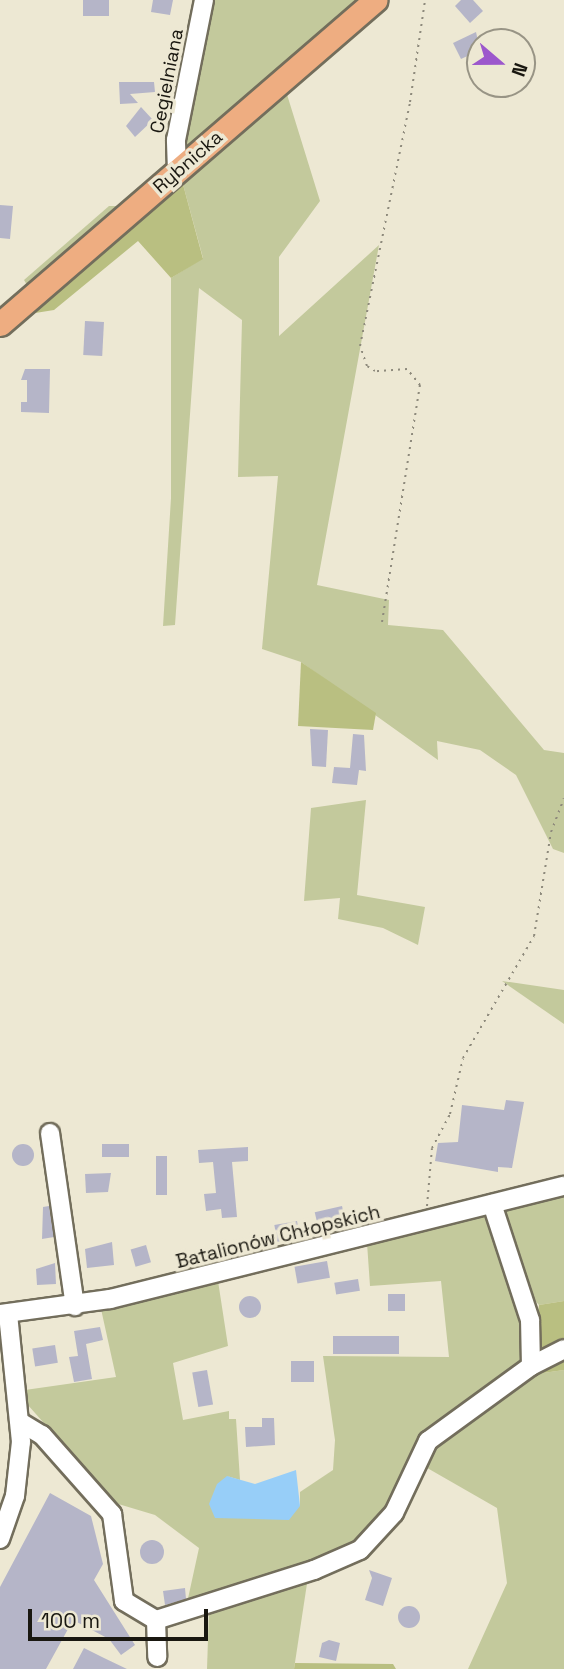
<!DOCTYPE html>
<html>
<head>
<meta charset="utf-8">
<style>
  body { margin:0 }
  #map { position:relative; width:564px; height:1669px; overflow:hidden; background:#ede8d3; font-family:"Space Grotesk",sans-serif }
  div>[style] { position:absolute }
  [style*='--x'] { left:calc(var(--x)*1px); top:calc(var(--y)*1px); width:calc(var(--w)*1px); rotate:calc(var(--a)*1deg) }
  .green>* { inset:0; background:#c3c99c }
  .forest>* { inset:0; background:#b9bf81 }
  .water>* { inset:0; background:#97cef8 }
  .building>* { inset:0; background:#b5b5c8; transform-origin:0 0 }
  .round { border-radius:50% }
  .path>* { height:2px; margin-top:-1px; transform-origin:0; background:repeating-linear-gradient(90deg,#8e8a7c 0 2px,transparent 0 7px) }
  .roads { filter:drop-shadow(2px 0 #736e5c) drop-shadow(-2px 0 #736e5c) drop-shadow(0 2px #736e5c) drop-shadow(0 -2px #736e5c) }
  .minor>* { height:18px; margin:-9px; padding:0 9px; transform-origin:9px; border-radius:9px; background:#fff }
  .major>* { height:23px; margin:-11.5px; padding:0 11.5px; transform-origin:11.5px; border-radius:11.5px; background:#eead81 }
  span { translate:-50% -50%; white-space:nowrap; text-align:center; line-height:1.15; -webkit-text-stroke:7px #ede8d3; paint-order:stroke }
  .street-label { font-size:19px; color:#191710 }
  .north { position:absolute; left:466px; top:28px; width:70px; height:70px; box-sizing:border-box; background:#ede8d3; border:2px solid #989485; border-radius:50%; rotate:110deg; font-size:19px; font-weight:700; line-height:28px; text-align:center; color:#191710 }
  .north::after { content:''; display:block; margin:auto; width:24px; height:32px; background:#9c57cc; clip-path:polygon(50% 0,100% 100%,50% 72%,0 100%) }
  .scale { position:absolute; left:28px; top:1609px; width:180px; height:32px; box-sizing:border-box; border:4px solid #191710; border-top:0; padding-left:9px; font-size:21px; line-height:24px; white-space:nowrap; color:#191710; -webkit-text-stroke:5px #ede8d3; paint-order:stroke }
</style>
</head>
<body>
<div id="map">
  <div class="green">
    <div style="clip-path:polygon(213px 0,359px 0,188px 150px,182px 142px)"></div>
    <div style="clip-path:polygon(285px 88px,320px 201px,279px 257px,279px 336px,379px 245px,317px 585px,389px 600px,388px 625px,443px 630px,544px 750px,564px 753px,564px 853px,553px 849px,516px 775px,480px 750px,437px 741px,438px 760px,301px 662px,262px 649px,278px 476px,238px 477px,242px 320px,199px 288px,175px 625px,163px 626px,171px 498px,171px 278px,203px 258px,181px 177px)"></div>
    <div style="clip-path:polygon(109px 206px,125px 206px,30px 290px,24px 280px)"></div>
    <div style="clip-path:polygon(366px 800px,357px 895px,425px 907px,418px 945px,383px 928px,338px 919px,340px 898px,304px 901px,311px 808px)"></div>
    <div style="clip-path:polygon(502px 981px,564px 990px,564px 1024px)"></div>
    <div style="clip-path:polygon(564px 1196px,564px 1301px,539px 1305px,529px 1294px,501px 1210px)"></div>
    <div style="clip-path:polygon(488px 1211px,526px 1322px,525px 1365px,425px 1429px,369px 1543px,187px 1603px,199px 1548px,155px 1515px,115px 1503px,27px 1404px,25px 1390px,116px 1377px,101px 1309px,218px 1281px,228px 1346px,173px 1363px,183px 1420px,229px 1411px,229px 1419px,236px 1419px,240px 1480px,227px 1476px,300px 1506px,300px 1492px,333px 1470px,335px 1440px,323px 1356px,449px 1357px,441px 1281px,370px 1286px,367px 1243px)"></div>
    <div style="clip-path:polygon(564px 1370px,564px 1669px,468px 1669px,507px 1583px,497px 1508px,422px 1465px,428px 1441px,529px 1375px)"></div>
    <div style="clip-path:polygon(308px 1577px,294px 1669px,207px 1669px,209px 1610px)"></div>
  </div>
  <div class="forest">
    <div style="clip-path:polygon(181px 177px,203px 259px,171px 278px,138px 241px,54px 310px,29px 314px)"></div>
    <div style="clip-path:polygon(301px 662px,376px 713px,373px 730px,298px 726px)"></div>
    <div style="clip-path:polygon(564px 1301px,564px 1370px,529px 1375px,539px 1305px)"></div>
    <div style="clip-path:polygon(295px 1663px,393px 1664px,396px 1669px,294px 1669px)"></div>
  </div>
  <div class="water">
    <div style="clip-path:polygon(296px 1470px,300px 1506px,289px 1520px,215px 1518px,209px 1504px,217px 1484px,227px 1476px,255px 1484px)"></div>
  </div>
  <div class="building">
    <div style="left:83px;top:0;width:26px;height:16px"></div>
    <div style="clip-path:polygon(153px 0,173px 0,170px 15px,151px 12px)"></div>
    <div style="clip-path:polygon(461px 0,473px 0,483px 11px,470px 23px,455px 6px)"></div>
    <div style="clip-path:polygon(476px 32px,480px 50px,461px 59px,453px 43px)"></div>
    <div style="clip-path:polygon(119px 82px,154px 82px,155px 92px,130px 94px,138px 103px,120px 104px)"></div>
    <div style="clip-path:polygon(141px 107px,153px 120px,135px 137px,126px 126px)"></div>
    <div style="clip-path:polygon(0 205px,13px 206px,10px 239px,0 238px)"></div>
    <div style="left:85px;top:321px;width:19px;height:34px;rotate:3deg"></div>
    <div style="clip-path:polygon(25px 369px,50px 369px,49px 413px,21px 412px,21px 402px,27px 402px,27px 380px,21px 380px)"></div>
    <div style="clip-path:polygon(310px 729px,328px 730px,326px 767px,312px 766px)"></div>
    <div style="clip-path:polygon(353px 734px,364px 735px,366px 771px,359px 770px,357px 785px,332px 783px,334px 767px,350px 768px)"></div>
    <div style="clip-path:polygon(506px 1100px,524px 1102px,512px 1168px,498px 1167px,498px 1172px,435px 1161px,438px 1143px,458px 1142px,462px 1105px,504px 1110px)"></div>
    <div class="round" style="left:12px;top:1144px;width:22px;height:22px"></div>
    <div style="left:129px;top:1144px;width:13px;height:27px;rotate:90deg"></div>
    <div style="clip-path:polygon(248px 1147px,248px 1161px,232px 1162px,237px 1217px,222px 1218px,221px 1209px,206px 1211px,204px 1194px,216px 1193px,213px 1162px,199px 1163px,198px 1150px)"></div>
    <div style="left:156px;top:1156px;width:11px;height:39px"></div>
    <div style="clip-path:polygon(111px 1173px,108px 1192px,86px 1193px,85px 1174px)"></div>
    <div style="clip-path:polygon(49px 1206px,54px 1237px,42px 1239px,43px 1207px)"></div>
    <div style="left:342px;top:1206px;width:17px;height:28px;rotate:77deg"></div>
    <div style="left:297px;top:1221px;width:17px;height:23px;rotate:80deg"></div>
    <div style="clip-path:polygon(112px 1242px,114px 1265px,87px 1268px,85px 1249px)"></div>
    <div style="left:146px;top:1245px;width:18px;height:16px;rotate:74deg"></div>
    <div style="left:327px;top:1261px;width:17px;height:33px;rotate:80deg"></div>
    <div style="clip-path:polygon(55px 1263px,56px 1284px,37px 1285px,36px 1269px)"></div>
    <div style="left:358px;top:1279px;width:12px;height:24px;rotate:81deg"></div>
    <div style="left:405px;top:1294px;width:17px;height:17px;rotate:90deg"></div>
    <div class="round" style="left:239px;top:1296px;width:22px;height:22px"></div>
    <div style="clip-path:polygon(100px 1327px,103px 1340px,86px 1344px,92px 1379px,74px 1382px,69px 1357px,78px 1356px,74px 1331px)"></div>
    <div style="left:399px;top:1336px;width:18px;height:66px;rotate:90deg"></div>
    <div style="left:55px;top:1345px;width:18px;height:23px;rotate:81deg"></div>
    <div style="left:291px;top:1361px;width:23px;height:21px"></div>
    <div style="left:207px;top:1370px;width:35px;height:15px;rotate:80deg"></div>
    <div style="clip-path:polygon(262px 1418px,274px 1418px,275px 1445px,246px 1447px,245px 1427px,262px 1427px)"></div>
    <div style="clip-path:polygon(50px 1493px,91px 1516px,103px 1564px,94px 1580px,135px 1645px,121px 1655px,109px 1639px,73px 1620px,46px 1669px,0 1669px,0 1587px)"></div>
    <div class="round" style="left:140px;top:1540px;width:24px;height:24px"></div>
    <div style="clip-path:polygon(369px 1570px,392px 1578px,383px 1606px,365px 1600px,372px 1578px)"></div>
    <div style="clip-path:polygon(185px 1588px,186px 1599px,165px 1605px,163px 1591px)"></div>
    <div class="round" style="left:398px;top:1606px;width:22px;height:22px"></div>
    <div style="clip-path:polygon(329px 1640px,340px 1643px,336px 1661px,319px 1657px,322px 1643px)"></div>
    <div style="clip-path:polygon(84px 1648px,104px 1658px,127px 1669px,73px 1669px)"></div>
  </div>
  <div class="path">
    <div style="--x:382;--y:622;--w:240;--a:-80.9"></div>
    <div style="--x:420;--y:385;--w:21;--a:-129"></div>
    <div style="--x:407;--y:369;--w:32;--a:176"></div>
    <div style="--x:375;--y:371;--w:9;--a:-148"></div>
    <div style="--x:367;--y:366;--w:21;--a:-109"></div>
    <div style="--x:360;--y:346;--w:249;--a:-78.4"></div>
    <div style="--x:410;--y:102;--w:103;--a:-81.6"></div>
    <div style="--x:427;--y:1206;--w:58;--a:-85.1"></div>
    <div style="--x:432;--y:1148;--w:38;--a:-62"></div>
    <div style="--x:450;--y:1114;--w:57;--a:-76.9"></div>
    <div style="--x:463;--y:1058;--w:141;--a:-59.8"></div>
    <div style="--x:534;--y:936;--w:105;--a:-80.7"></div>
    <div style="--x:551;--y:832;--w:36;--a:-69"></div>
  </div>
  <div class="roads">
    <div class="minor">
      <div style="--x:177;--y:171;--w:31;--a:-92"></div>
      <div style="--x:176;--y:140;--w:143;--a:-78.7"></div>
      <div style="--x:50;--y:1133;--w:175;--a:81.8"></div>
      <div style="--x:0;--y:1314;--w:111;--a:-7.8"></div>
      <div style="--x:110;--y:1299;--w:468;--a:-14"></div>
      <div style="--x:531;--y:1366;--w:37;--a:-27"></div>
      <div style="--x:20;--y:1422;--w:26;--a:31"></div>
      <div style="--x:42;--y:1435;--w:106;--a:48.5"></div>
      <div style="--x:112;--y:1514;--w:88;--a:82.1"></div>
      <div style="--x:124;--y:1601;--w:37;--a:31"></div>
      <div style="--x:156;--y:1620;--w:37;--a:88"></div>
      <div style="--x:0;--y:1539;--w:46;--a:-70.8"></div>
      <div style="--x:15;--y:1496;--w:54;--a:-83.7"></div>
      <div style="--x:21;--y:1442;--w:129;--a:-95.8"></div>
      <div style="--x:156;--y:1620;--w:166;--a:-17.6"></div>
      <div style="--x:314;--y:1570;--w:50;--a:-23.5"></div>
      <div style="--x:360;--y:1550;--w:50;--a:-47.4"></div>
      <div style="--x:394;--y:1513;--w:80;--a:-64.7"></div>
      <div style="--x:428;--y:1441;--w:127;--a:-36.1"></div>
      <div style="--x:531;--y:1366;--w:46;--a:-91.2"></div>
      <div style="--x:530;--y:1320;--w:122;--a:-108.1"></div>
    </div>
    <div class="major">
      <div style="--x:0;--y:324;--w:496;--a:-40.8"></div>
    </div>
  </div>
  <div class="street-label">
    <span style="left:167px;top:81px;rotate:-79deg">Cegielniana</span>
    <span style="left:188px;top:162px;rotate:-41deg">Rybnicka</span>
    <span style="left:278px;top:1237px;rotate:-14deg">Batalionów Chłopskich</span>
  </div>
  <div class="north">N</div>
  <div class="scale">100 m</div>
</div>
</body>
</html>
